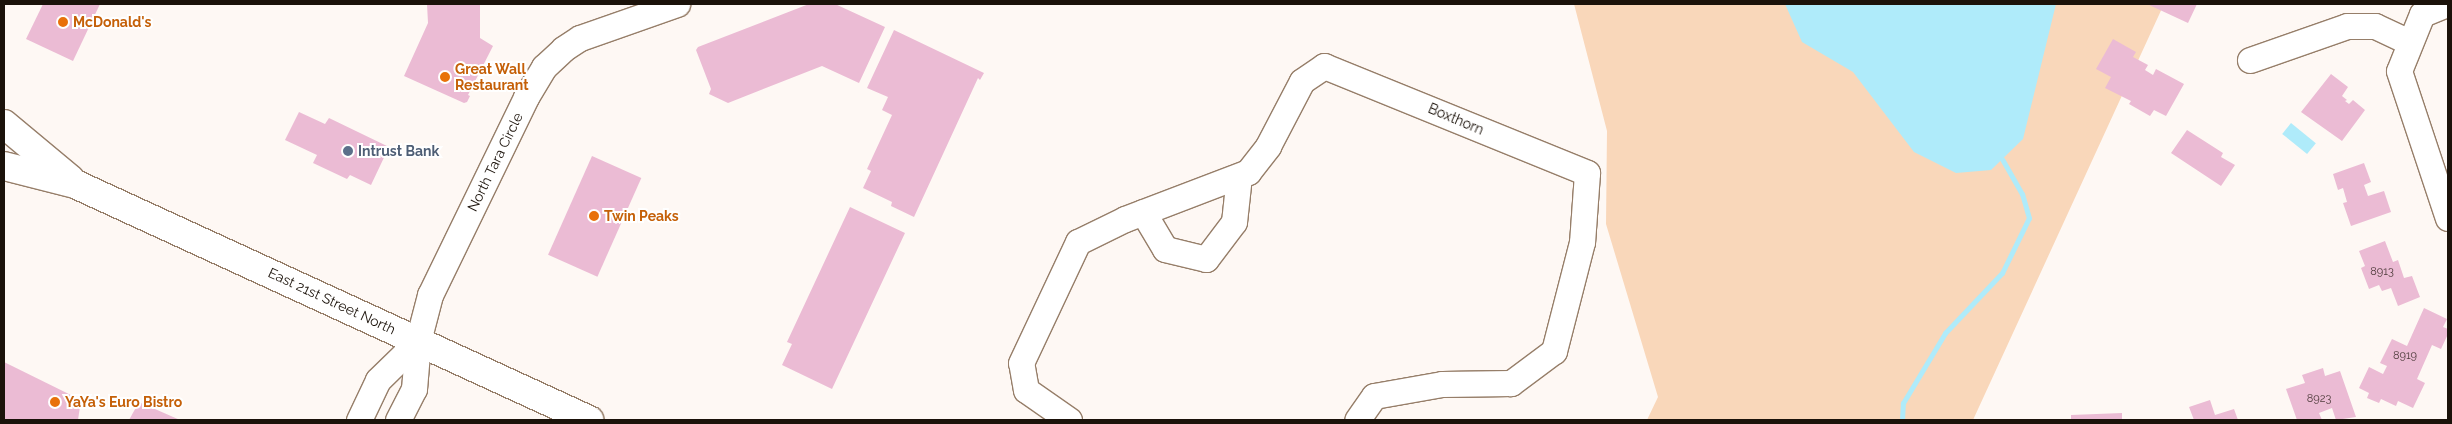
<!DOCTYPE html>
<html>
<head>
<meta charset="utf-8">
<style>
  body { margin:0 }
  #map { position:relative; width:2452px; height:424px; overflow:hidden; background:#fef8f4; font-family:Raleway,sans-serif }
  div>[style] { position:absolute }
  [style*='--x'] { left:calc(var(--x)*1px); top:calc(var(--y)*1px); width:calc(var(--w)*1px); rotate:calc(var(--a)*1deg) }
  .green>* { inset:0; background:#f9d7ba }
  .water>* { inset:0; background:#afebfa; transform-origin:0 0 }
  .stream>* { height:5px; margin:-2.5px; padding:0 2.5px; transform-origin:2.5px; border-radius:2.5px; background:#afebfa }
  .building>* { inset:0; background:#ebbbd4; transform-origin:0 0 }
  .roads { filter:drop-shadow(1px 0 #967e69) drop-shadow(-1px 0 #967e69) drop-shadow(0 1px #967e69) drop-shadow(0 -1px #967e69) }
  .minor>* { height:25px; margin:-12.5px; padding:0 12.5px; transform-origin:12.5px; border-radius:12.5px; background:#fff }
  .major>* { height:28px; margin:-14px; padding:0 14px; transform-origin:14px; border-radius:14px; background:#fff }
  .dots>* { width:14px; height:14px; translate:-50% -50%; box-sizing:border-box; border:2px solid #fff; border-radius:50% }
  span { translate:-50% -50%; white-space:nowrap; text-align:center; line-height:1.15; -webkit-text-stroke:4px #fff; paint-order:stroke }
  .number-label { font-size:11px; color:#4f3c3c }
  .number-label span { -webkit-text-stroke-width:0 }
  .food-label { font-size:14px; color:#c56008; font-weight:700 }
  .left { translate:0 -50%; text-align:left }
  .street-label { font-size:14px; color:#1b120a }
  .service-label { font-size:14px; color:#4e5e75; font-weight:700 }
  .frame { position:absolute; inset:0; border:5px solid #1b120a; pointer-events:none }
</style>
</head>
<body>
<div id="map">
  <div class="green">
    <div style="clip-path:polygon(1574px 4px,2164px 4px,1973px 420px,1647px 420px,1658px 397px,1606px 224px,1607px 131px)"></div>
  </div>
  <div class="water">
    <div style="clip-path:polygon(1785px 4px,2056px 4px,2023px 139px,1991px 170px,1956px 173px,1914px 152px,1853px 72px,1802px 42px)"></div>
    <div style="left:2291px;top:123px;width:32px;height:14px;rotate:39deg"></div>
  </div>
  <div class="stream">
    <div style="--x:1902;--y:420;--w:17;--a:-87"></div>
    <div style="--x:1903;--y:403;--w:82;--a:-59"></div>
    <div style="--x:1945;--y:333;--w:83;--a:-46.5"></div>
    <div style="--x:2002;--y:273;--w:61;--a:-63.9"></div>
    <div style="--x:2029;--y:218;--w:25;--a:-106"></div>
    <div style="--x:2022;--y:194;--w:40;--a:-119.7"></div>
  </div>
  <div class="building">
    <div style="clip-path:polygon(43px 4px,100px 4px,73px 61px,26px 39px)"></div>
    <div style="clip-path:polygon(427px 4px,480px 4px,480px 38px,493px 46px,468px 95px,470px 96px,467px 102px,464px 103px,404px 76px,428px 23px)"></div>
    <div style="clip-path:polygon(809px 4px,835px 4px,885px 27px,859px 83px,822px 66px,728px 103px,709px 94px,711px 89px,696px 50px,698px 47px)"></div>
    <div style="clip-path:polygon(2147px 4px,2197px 4px,2188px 23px)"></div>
    <div style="clip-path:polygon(894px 30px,984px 73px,980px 80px,978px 78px,914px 217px,891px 206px,892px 202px,863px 188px,871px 171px,867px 169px,892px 115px,882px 110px,888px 97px,867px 88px)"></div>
    <div style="clip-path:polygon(2113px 39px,2136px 52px,2133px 57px,2148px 65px,2145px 70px,2153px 75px,2156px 69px,2184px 84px,2166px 116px,2154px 110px,2150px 116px,2129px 104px,2131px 101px,2105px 88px,2111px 77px,2096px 69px)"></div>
    <div style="clip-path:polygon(2331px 74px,2348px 87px,2342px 96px,2347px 100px,2345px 101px,2349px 104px,2353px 100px,2365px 110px,2342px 141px,2301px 112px)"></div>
    <div style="clip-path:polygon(299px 112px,325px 124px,329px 118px,389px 147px,371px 185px,350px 175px,347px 179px,313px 163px,317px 155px,285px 140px)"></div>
    <div style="clip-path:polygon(2187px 130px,2223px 153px,2221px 157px,2235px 165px,2221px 186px,2171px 153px)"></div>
    <div style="left:592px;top:156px;width:54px;height:108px;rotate:24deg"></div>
    <div style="clip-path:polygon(2364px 163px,2371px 182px,2364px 185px,2368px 196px,2384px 191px,2391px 212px,2351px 226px,2343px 203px,2347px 202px,2343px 188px,2338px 190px,2333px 174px)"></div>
    <div style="clip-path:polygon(850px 207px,905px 233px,832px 389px,782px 365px,792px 344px,787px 342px)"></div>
    <div style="clip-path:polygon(2385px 241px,2393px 262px,2398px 260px,2404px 278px,2412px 276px,2420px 297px,2398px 306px,2391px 288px,2382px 291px,2379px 285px,2369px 289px,2361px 268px,2365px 266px,2359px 251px)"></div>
    <div style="clip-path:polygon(2424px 308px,2447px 319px,2443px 327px,2448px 329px,2448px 334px,2441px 349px,2432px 345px,2417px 379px,2425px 383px,2413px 408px,2398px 401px,2396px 406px,2381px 399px,2379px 403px,2367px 398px,2369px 393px,2359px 388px,2369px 367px,2383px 374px,2387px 366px,2380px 363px,2392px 339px,2407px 346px)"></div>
    <div style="clip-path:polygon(4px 362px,81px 400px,78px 420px,4px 420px)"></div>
    <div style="clip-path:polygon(2323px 368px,2325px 376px,2340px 371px,2356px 417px,2336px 420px,2332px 408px,2319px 413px,2322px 420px,2297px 420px,2286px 389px,2305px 383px,2302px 375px)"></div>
    <div style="clip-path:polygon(2210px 400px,2215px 415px,2234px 409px,2238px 420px,2194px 420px,2189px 407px)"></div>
    <div style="clip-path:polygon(139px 402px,180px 420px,129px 420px)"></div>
    <div style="clip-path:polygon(2122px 413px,2122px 420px,2071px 420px,2071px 415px)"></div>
  </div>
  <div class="roads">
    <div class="minor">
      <div style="--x:2447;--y:4;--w:27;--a:158"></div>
      <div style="--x:2422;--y:14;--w:61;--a:112"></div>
      <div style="--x:2399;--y:71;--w:155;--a:71.6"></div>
      <div style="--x:2250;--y:60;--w:103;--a:-19.3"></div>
      <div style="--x:2347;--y:26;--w:28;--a:0"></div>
      <div style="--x:2375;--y:26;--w:38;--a:25"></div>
      <div style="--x:1143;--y:212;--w:43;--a:59.3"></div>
      <div style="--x:1165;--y:249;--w:42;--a:13.7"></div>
      <div style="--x:1206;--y:259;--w:46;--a:-52.9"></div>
      <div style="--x:1234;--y:222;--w:46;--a:-83.8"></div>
      <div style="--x:359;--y:420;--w:44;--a:-64.6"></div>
      <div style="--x:378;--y:380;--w:56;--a:-44.3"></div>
      <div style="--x:398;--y:420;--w:35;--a:-63"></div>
      <div style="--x:414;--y:389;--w:48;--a:-85.2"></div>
      <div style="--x:418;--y:341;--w:48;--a:-75.4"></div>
      <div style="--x:430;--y:295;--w:220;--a:-64.1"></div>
      <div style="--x:526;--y:97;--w:35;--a:-59"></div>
      <div style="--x:544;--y:67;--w:26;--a:-43"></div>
      <div style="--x:563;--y:49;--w:20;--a:-33"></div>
      <div style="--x:580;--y:38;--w:103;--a:-19.3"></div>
      <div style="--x:1069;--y:420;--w:52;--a:-145.1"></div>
      <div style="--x:1026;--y:390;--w:27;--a:-100"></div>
      <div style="--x:1021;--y:363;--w:134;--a:-64.8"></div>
      <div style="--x:1078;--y:242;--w:52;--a:-26.1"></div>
      <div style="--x:1125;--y:219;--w:132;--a:-20.9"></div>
      <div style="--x:1248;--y:172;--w:33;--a:-52"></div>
      <div style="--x:1268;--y:146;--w:73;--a:-62.4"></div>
      <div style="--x:1302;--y:81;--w:27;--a:-34"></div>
      <div style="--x:1324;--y:66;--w:284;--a:22.1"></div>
      <div style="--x:1587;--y:173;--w:69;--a:94.1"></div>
      <div style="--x:1582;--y:242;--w:113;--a:104.4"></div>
      <div style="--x:1554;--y:351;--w:54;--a:143.3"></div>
      <div style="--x:1511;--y:383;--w:69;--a:179.2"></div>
      <div style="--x:1442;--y:384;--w:69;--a:170"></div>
      <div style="--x:1374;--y:396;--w:29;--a:125"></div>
    </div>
    <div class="major">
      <div style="--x:4;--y:124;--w:86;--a:39.8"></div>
      <div style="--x:4;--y:166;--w:73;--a:14.2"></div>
      <div style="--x:75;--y:184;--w:566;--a:24.66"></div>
    </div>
  </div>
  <div class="dots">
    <div style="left:63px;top:22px;background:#e8710a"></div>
    <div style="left:445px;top:77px;background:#e8710a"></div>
    <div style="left:348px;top:151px;background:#5c6f8a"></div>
    <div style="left:594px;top:216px;background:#e8710a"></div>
    <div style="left:55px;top:402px;background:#e8710a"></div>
  </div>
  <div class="number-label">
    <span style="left:2382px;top:272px">8913</span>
    <span style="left:2405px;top:356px">8919</span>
    <span style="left:2319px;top:399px">8923</span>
  </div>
  <div class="food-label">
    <span class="left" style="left:73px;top:22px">McDonald's</span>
    <span class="left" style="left:455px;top:77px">Great Wall<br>Restaurant</span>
    <span class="left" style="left:604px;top:216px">Twin Peaks</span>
    <span class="left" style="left:65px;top:402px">YaYa's Euro Bistro</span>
  </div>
  <div class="street-label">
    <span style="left:1456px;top:119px;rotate:23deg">Boxthorn</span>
    <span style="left:495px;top:162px;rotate:-64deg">North Tara Circle</span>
    <span style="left:332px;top:301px;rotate:25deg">East 21st Street North</span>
  </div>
  <div class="service-label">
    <span class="left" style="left:358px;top:151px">Intrust Bank</span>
  </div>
  <div class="frame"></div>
</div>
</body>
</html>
